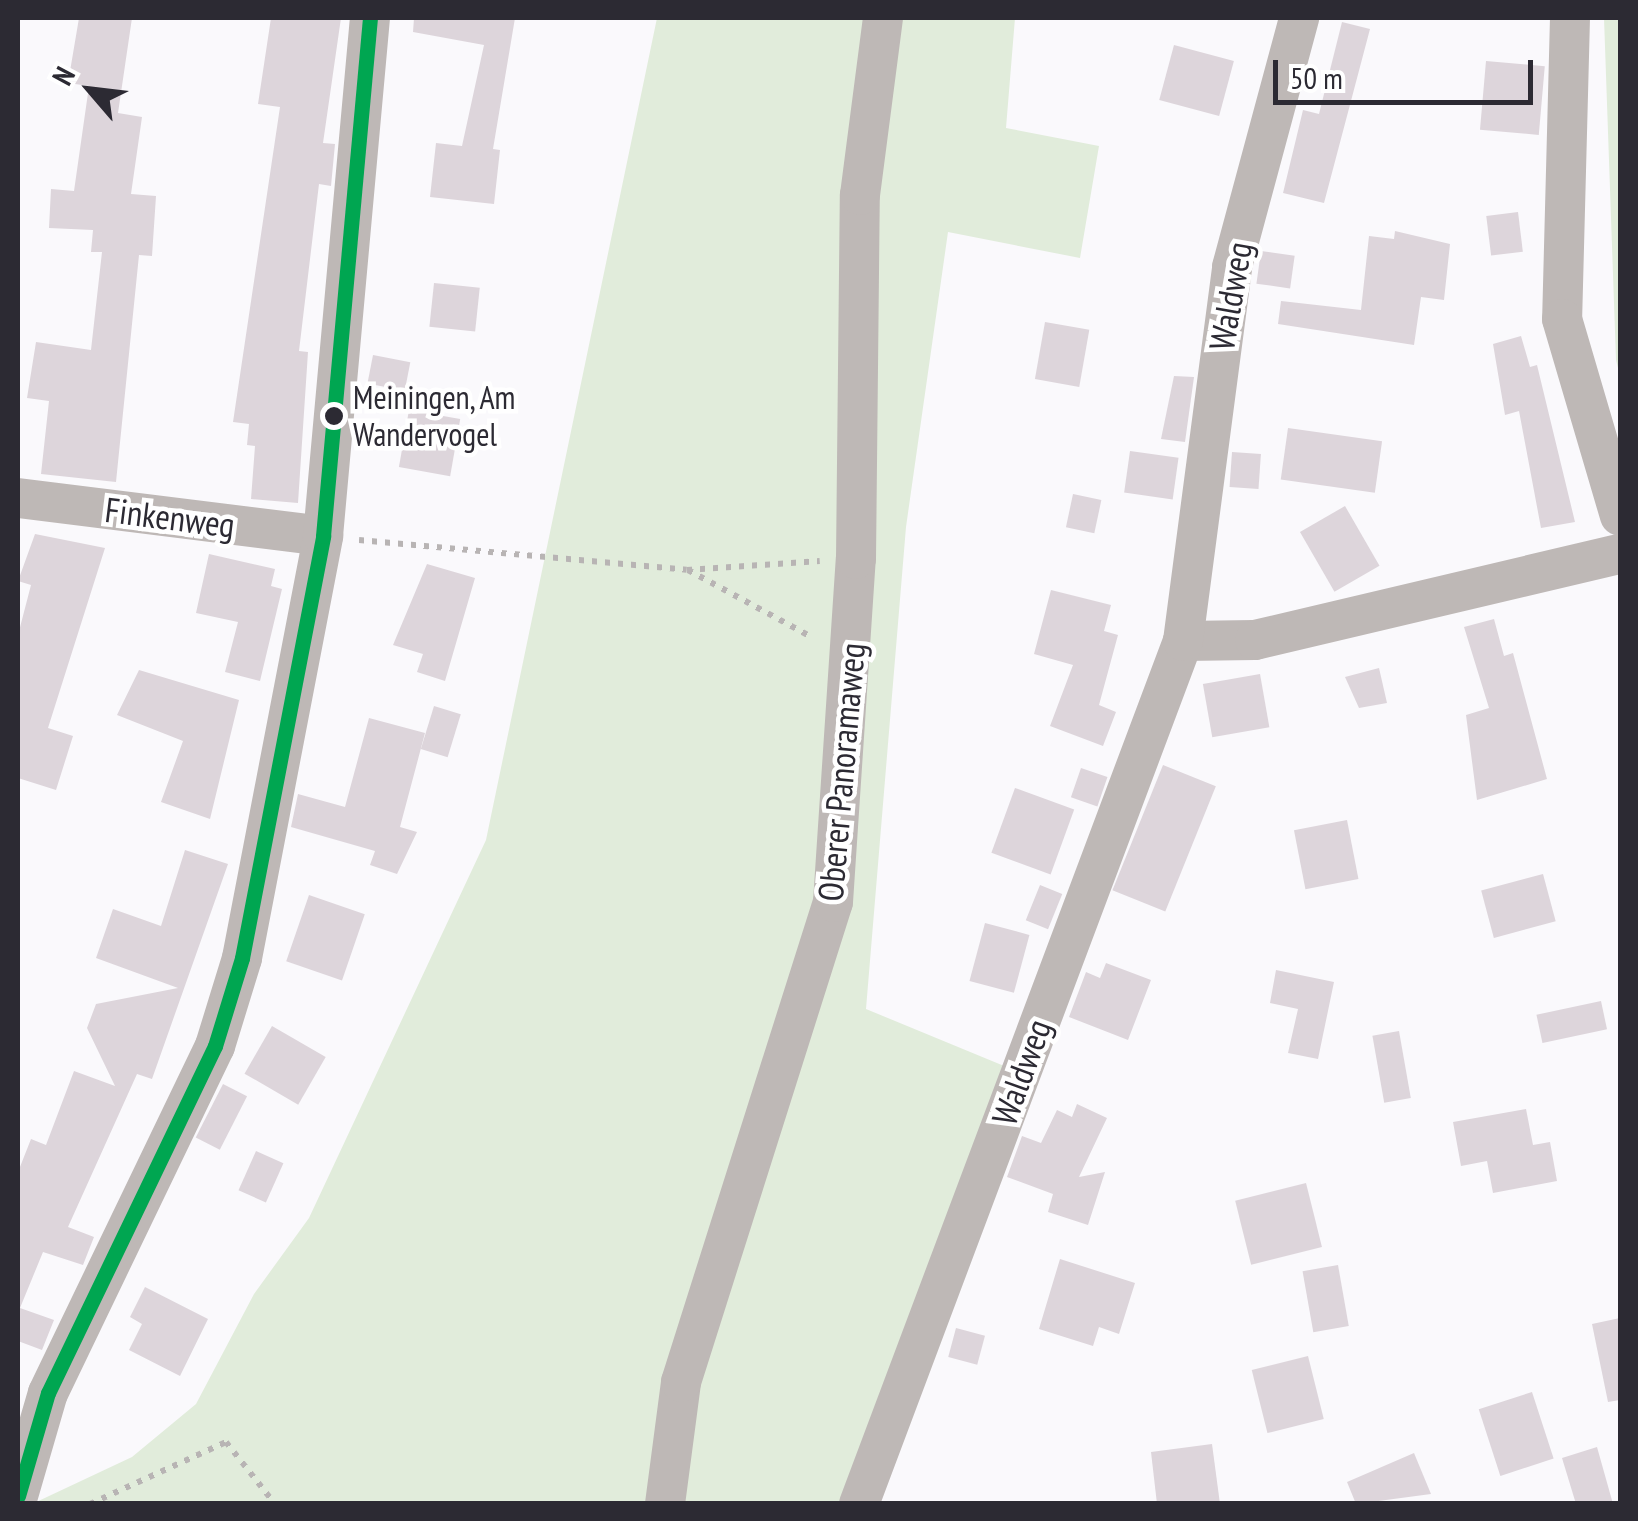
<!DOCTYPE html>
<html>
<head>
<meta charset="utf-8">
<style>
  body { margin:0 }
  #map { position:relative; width:1638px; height:1521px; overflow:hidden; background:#faf9fc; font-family:"PT Sans Narrow",sans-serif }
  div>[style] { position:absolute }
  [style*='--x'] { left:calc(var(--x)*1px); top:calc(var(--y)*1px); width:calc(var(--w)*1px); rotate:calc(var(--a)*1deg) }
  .green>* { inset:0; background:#e1ecdb }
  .building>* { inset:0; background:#ddd5db; transform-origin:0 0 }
  .path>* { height:6px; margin-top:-3px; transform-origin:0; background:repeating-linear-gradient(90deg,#b8b4b4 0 5px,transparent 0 13px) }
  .minor>* { height:40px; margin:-20px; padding:0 20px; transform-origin:20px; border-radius:20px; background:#beb8b6 }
  .bus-1>* { height:15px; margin:-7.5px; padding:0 7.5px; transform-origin:7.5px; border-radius:7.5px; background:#00a651 }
  .dots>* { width:28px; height:28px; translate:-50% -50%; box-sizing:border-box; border:5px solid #fff; border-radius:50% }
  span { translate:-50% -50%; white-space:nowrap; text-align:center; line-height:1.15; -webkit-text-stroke:9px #fff; paint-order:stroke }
  .bus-label { font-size:32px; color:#2c2a33 }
  .left { translate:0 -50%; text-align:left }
  .street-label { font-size:35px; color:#2c2a33 }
  .frame { position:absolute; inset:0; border:20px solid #2c2a33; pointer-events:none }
  .north { position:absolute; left:40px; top:40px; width:100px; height:100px; -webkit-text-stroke:8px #fff; paint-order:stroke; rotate:298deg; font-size:28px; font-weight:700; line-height:40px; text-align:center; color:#2c2a33 }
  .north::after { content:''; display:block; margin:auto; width:35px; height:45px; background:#2c2a33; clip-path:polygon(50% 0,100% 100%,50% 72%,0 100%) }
  .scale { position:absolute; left:1273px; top:60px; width:260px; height:45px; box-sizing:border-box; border:5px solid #2c2a33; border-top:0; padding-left:12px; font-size:30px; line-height:35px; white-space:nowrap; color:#2c2a33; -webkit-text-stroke:8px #fff; paint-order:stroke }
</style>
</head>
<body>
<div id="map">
  <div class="green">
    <div style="clip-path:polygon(657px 18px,1015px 18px,1006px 128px,1099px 146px,1080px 258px,948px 232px,906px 527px,866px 1009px,1009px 1068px,850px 1503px,32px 1504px,132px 1457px,196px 1404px,254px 1294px,309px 1218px,486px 840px)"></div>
    <div style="clip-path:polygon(1604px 18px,1620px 18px,1620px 376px,1616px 360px)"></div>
  </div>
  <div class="building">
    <div style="clip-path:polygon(79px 18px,132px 18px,118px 113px,142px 117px,131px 194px,156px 196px,152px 256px,139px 255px,116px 482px,41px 474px,49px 401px,27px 398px,36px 342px,91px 350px,102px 252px,91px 252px,93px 230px,49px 228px,51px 189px,74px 191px,89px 86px,68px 83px)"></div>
    <div style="clip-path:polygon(271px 18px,341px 18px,323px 143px,335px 144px,331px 186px,319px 184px,299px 351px,308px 352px,298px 503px,251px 499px,255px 446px,247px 445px,249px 424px,233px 422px,280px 107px,258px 104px)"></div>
    <div style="clip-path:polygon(414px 18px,515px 18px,493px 149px,500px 150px,494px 204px,430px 197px,436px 143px,462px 146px,484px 45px,413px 32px)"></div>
    <div style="clip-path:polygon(1342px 22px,1370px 29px,1324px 203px,1283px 193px,1303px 110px,1319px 114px)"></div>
    <div style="left:1174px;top:45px;width:62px;height:57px;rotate:15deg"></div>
    <div style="left:1486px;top:61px;width:59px;height:69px;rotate:5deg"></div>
    <div style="left:1518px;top:212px;width:40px;height:32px;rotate:83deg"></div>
    <div style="clip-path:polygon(1395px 231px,1450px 244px,1444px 300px,1421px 297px,1414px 345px,1278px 324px,1281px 301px,1361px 310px,1369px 236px,1394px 239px)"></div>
    <div style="left:1261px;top:251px;width:34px;height:33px;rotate:8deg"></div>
    <div style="left:434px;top:283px;width:46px;height:44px;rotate:6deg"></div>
    <div style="left:1045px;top:322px;width:45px;height:58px;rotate:10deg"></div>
    <div style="clip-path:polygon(1521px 336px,1530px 367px,1537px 365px,1575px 522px,1541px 528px,1519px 411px,1505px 415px,1493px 344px)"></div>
    <div style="left:373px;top:355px;width:38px;height:29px;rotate:11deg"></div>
    <div style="clip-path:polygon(1174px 376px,1194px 377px,1185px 442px,1161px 439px)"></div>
    <div style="left:409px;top:410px;width:52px;height:58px;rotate:10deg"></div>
    <div style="left:1288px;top:428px;width:95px;height:52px;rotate:8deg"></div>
    <div style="left:1130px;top:451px;width:49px;height:42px;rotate:8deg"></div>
    <div style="left:1232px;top:452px;width:29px;height:35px;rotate:4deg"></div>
    <div style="left:1073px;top:494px;width:29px;height:34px;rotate:12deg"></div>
    <div style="left:1345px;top:506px;width:69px;height:52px;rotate:60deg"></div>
    <div style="clip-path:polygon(35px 534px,105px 548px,48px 728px,73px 736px,56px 790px,18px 778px,18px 635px,31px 585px,18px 581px)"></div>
    <div style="clip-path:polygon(209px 554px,275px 569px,271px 586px,282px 589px,260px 681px,225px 672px,238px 622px,196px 613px)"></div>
    <div style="clip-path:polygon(427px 564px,475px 578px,445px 681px,417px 672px,423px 654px,393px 645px)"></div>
    <div style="clip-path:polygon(1051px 590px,1111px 605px,1104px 631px,1118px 635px,1099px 705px,1116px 712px,1103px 746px,1050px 726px,1073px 665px,1034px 654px)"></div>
    <div style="clip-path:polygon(1494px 619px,1504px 656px,1513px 653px,1547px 779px,1477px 800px,1466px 715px,1489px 708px,1464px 627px)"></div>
    <div style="clip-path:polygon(1379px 668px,1387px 703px,1359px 708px,1345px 677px)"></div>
    <div style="clip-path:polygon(139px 670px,239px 700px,210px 819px,161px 802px,183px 741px,117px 715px)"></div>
    <div style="left:1260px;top:674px;width:54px;height:58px;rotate:80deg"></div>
    <div style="left:434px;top:706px;width:28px;height:45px;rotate:17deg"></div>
    <div style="clip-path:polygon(369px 718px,425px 733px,400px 827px,417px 832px,397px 874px,370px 865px,375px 851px,291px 827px,298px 794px,345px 807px)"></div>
    <div style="left:1163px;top:765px;width:57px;height:135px;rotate:22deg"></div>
    <div style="left:1081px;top:768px;width:28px;height:31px;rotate:19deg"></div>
    <div style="left:1015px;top:788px;width:63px;height:69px;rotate:20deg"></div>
    <div style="left:1347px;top:820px;width:60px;height:54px;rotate:79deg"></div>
    <div style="clip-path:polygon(185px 850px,228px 864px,152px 1079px,137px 1074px,68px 1227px,94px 1237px,83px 1265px,43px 1252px,20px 1308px,54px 1320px,42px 1350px,18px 1341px,18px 1172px,31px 1139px,46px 1145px,74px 1071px,115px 1086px,87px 1028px,96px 1004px,178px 988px,96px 958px,113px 909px,161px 926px)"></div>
    <div style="left:1543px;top:874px;width:49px;height:64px;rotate:75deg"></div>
    <div style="left:1040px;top:885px;width:24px;height:38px;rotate:22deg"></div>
    <div style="left:309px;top:895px;width:59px;height:70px;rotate:19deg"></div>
    <div style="left:985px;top:923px;width:46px;height:60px;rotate:15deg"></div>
    <div style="clip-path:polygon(1106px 963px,1151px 980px,1128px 1040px,1069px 1017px,1086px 972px,1100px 978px)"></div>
    <div style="clip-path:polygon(1276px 970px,1334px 982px,1318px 1059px,1288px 1053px,1298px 1009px,1270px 1003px)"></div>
    <div style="left:1601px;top:1001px;width:29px;height:66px;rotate:78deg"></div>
    <div style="left:272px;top:1026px;width:62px;height:55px;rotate:30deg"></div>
    <div style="left:1399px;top:1031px;width:68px;height:27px;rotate:80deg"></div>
    <div style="left:223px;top:1084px;width:27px;height:60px;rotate:27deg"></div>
    <div style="clip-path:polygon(1077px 1104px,1107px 1118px,1079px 1177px,1105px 1172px,1088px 1225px,1048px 1212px,1053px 1194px,1007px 1177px,1022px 1136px,1041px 1143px,1057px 1110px,1072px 1117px)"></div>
    <div style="clip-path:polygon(1526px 1109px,1533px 1145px,1550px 1142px,1557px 1181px,1493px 1193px,1487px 1161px,1461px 1166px,1453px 1122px)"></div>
    <div style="left:256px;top:1151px;width:30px;height:43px;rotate:24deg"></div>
    <div style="left:1306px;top:1183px;width:66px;height:73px;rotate:76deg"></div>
    <div style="clip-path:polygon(1060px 1259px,1135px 1283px,1119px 1334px,1099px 1327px,1093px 1346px,1039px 1329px)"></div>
    <div style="left:1338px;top:1265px;width:62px;height:36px;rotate:80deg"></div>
    <div style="clip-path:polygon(145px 1287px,208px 1319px,180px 1376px,129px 1350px,142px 1324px,130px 1317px)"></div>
    <div style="clip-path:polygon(1620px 1318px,1620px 1400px,1608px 1402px,1592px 1324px)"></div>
    <div style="left:956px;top:1328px;width:30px;height:30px;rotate:15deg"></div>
    <div style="left:1308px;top:1356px;width:65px;height:58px;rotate:76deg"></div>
    <div style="left:1532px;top:1392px;width:70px;height:56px;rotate:72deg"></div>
    <div style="clip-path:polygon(1212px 1444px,1220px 1504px,1157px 1504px,1151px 1452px)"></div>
    <div style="clip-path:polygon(1597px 1447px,1613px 1504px,1576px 1504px,1562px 1458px)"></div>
    <div style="clip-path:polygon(1414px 1453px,1431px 1494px,1356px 1504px,1347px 1482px)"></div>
  </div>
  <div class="path">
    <div style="--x:359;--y:540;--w:329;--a:5.2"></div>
    <div style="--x:687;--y:570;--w:133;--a:-3.9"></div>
    <div style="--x:688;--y:570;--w:142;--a:28.5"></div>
    <div style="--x:90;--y:1504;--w:149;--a:-24.5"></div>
    <div style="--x:226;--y:1442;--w:79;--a:51.7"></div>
  </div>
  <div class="minor">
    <div style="--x:1570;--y:18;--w:301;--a:91.5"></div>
    <div style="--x:1562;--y:319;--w:205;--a:73.6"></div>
    <div style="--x:18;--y:498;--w:307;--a:7.1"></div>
    <div style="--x:1183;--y:641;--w:72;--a:-0.8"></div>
    <div style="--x:1255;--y:640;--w:375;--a:-13.3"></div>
    <div style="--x:18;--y:1496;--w:107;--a:-73.8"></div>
    <div style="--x:48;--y:1393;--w:385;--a:-64.3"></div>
    <div style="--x:215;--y:1046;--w:92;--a:-72.9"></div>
    <div style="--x:242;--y:958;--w:430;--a:-79.1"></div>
    <div style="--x:323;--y:536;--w:520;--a:-84.82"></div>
    <div style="--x:665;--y:1504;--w:123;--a:-82.5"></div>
    <div style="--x:681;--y:1382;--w:503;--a:-72.43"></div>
    <div style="--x:833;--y:902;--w:344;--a:-86.2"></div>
    <div style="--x:856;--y:559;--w:364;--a:-89.4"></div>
    <div style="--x:860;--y:195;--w:178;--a:-82.6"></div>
    <div style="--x:859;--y:1504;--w:922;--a:-69.42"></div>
    <div style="--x:1183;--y:641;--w:377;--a:-82.5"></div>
    <div style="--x:1232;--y:267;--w:258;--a:-74.9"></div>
  </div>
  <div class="bus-1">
    <div style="--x:18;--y:1496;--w:107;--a:-73.8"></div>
    <div style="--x:48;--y:1393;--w:385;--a:-64.3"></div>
    <div style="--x:215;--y:1046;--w:92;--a:-72.9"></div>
    <div style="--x:242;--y:958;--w:430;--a:-79.1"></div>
    <div style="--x:323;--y:536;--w:520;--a:-84.82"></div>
  </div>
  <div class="dots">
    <div style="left:334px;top:416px;background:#2c2a33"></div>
  </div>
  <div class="bus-label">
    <span class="left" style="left:353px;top:416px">Meiningen, Am<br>Wandervogel</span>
  </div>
  <div class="street-label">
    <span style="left:1230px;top:296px;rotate:-80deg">Waldweg</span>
    <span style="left:170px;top:517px;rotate:7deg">Finkenweg</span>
    <span style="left:841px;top:772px;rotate:-85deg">Oberer Panoramaweg</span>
    <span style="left:1021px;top:1072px;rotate:-70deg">Waldweg</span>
  </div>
  <div class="frame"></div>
  <div class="north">N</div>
  <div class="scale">50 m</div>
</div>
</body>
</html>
